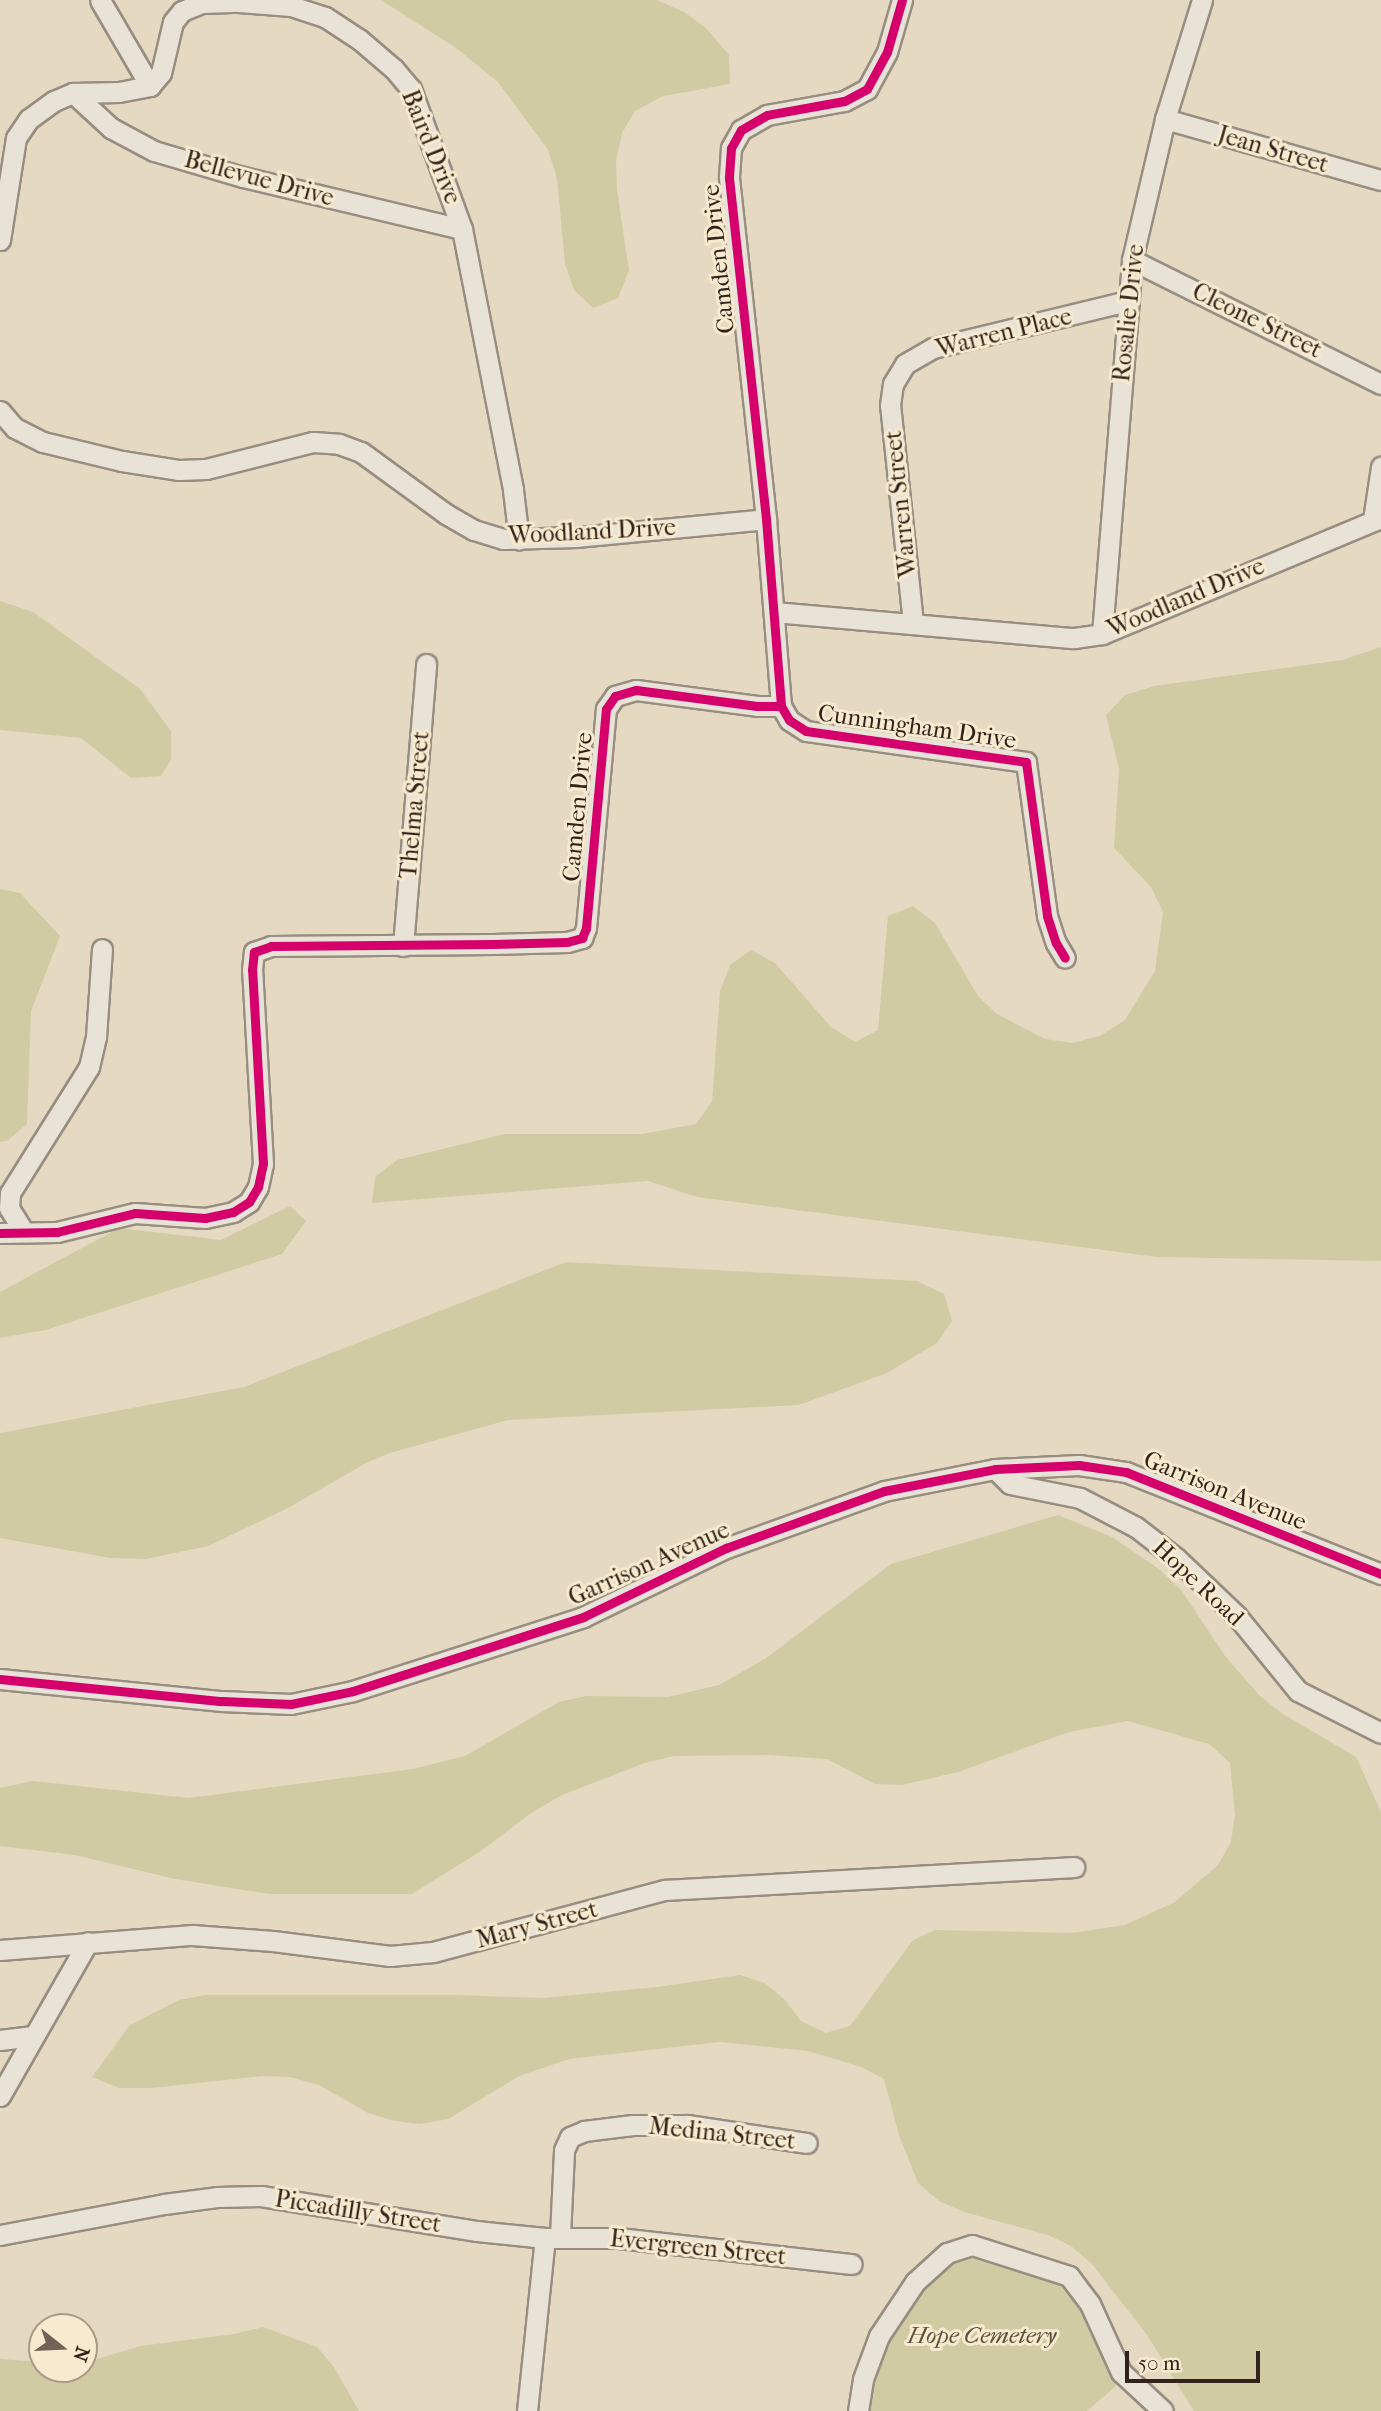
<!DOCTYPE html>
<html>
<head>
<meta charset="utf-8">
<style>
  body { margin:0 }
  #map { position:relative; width:1381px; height:2411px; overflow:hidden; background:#e5d9c2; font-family:"IM FELL French Canon",serif }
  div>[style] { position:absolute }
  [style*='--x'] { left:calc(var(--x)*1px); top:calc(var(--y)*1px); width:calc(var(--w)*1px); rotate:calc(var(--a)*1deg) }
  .green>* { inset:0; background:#d1cba3 }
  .roads { filter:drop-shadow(2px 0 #978e81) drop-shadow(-2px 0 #978e81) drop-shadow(0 2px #978e81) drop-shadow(0 -2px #978e81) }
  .minor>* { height:19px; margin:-9.5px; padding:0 9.5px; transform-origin:9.5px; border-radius:9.5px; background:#e9e3d7 }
  .cycleway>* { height:9px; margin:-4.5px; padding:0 4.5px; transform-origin:4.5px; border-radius:4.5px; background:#d6006c }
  span { translate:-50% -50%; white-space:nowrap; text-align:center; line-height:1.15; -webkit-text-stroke:6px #f7eace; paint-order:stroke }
  .street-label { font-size:24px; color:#31221b }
  .park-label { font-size:24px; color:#5c513c; font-style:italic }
  .north { position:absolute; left:28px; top:2313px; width:70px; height:70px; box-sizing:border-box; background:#f7eace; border:2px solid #a89a86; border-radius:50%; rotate:108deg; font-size:19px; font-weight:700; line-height:28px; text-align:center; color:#31221b }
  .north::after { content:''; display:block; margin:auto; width:24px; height:32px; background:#706255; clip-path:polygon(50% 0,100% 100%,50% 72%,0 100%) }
  .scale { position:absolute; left:1125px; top:2351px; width:135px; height:32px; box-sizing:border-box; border:4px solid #31221b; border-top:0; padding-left:9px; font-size:21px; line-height:24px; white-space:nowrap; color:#31221b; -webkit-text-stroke:5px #f7eace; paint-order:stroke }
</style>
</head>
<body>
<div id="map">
  <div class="green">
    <div style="clip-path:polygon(381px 0,657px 0,684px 12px,706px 28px,729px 55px,730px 84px,663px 96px,635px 111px,622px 133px,616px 161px,617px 190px,629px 270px,618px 298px,593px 308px,574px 290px,565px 264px,557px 178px,548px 150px,498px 82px,456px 48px)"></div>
    <div style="clip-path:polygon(0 601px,33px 612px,140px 689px,171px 731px,171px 760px,161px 776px,131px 778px,81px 738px,0 730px)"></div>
    <div style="clip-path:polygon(1381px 647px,1381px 1261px,1157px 1257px,697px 1197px,648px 1181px,372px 1203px,375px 1177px,397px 1160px,504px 1134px,642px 1134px,696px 1124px,712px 1102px,720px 991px,730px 965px,751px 950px,775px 963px,831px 1027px,855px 1042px,878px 1030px,888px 916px,913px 906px,935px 923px,978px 996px,997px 1014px,1045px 1039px,1072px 1043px,1100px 1036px,1125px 1020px,1155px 971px,1163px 912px,1151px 887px,1114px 848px,1119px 769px,1106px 715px,1125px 695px,1154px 686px,1342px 660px)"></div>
    <div style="clip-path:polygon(0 889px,20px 893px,60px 936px,31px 1011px,27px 1124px,7px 1141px,0 1142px)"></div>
    <div style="clip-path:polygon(290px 1206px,306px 1221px,282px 1254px,46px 1330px,0 1338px,0 1292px,119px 1228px,221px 1240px)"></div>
    <div style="clip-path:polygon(566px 1262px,917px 1281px,944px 1294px,952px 1321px,937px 1343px,887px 1373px,799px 1405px,508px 1420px,390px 1453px,366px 1463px,288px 1508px,208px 1546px,146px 1559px,110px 1558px,0 1538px,0 1433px,244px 1387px)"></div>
    <div style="clip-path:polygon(1058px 1515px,1112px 1537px,1159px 1569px,1182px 1591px,1225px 1656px,1260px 1696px,1283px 1714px,1356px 1757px,1381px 1812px,1381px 2411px,1194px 2411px,1147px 2335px,1092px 2264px,1071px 2246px,1048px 2235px,964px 2212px,939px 2201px,918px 2183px,899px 2135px,884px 2079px,861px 2067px,808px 2051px,720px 2042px,569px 2059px,519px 2076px,448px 2119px,421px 2124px,395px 2121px,368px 2113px,319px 2085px,290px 2077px,264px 2076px,152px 2088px,119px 2088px,92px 2077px,130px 2025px,179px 2000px,205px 1995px,454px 1995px,543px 1998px,657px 1987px,740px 1975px,765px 1983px,785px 2000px,801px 2021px,826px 2033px,850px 2026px,913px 1940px,935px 1930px,1071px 1933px,1125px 1925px,1175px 1902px,1218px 1865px,1231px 1842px,1235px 1815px,1230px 1763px,1209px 1744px,1128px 1721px,1069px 1732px,958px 1772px,902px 1785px,875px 1784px,827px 1759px,767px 1755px,674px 1756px,645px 1763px,562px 1795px,531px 1813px,481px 1851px,412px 1894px,269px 1894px,175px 1879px,75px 1855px,0 1846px,0 1788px,33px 1781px,188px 1798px,413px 1769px,465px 1756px,559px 1702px,586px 1696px,668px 1697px,719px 1685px,765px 1659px,891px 1564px)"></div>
    <div style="clip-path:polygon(980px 2255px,1063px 2282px,1088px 2320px,1116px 2386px,1087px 2411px,870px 2411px,883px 2340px,932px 2274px,961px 2259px)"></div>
    <div style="clip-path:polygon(263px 2327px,317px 2347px,334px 2367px,359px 2411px,0 2411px,0 2359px,42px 2362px,42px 2369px,84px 2369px,84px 2363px,140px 2346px,234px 2334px)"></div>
  </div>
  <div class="roads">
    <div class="minor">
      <div style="--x:902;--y:0;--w:54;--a:106.1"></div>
      <div style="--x:887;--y:52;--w:42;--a:118.4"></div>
      <div style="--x:867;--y:89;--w:26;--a:152"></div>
      <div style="--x:844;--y:101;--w:78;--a:169.7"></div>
      <div style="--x:767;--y:115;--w:30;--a:150"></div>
      <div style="--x:741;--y:130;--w:21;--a:119"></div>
      <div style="--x:731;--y:148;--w:30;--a:94"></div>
      <div style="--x:729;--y:178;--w:343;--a:83.8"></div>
      <div style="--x:766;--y:519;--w:188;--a:85.4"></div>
      <div style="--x:781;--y:706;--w:16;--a:60"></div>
      <div style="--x:789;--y:720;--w:20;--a:33"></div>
      <div style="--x:806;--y:731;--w:222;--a:8"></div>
      <div style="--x:1026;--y:762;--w:155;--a:82.2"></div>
      <div style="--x:1047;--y:916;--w:28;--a:72"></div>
      <div style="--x:1056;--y:943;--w:17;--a:59"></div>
      <div style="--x:150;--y:86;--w:17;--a:-50"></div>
      <div style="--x:161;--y:73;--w:52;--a:-76.8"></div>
      <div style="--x:173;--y:22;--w:14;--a:-51"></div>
      <div style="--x:182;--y:11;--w:22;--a:-22"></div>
      <div style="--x:202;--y:3;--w:37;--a:-2"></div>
      <div style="--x:239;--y:2;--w:52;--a:4.4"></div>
      <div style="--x:291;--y:6;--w:36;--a:18"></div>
      <div style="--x:325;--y:17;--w:42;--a:33.3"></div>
      <div style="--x:360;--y:40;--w:45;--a:40.5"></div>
      <div style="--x:394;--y:69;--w:26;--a:50"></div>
      <div style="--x:411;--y:89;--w:149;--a:70"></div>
      <div style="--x:462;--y:229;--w:266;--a:78.9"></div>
      <div style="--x:513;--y:490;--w:50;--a:83.2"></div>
      <div style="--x:73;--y:93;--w:52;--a:42.6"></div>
      <div style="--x:111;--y:128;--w:49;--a:28.1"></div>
      <div style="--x:154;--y:151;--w:93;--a:16.3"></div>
      <div style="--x:243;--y:177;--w:225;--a:13.4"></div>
      <div style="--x:1165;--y:119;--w:224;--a:15.8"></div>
      <div style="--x:0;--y:240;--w:103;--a:-81.1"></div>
      <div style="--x:16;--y:138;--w:23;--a:-56"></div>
      <div style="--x:29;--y:119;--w:31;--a:-36"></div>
      <div style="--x:54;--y:101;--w:21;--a:-23"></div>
      <div style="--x:73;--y:93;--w:46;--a:-1.2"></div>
      <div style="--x:119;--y:92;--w:32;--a:-11"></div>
      <div style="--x:150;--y:86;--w:99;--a:-120.2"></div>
      <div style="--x:1132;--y:260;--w:278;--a:26.5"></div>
      <div style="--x:0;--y:411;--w:23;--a:49"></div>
      <div style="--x:15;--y:428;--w:31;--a:27"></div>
      <div style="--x:43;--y:442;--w:81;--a:13.5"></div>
      <div style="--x:122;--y:461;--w:58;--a:9"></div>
      <div style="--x:179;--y:470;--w:27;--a:-2"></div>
      <div style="--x:206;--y:469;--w:110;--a:-14.2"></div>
      <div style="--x:313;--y:442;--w:26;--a:4"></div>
      <div style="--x:339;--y:444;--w:23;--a:20"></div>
      <div style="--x:361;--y:452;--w:105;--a:36.1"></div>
      <div style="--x:446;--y:514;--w:32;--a:30"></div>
      <div style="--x:474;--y:530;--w:31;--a:17"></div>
      <div style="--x:504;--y:539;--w:73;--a:-1.6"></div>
      <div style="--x:577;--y:537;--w:190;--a:-5.4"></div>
      <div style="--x:1373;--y:520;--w:54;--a:-81.4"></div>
      <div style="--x:774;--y:612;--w:301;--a:5"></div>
      <div style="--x:1074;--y:638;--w:28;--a:-8"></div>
      <div style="--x:1102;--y:634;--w:302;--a:-22.6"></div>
      <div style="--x:913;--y:623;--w:219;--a:-96"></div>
      <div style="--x:890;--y:405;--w:21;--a:-82"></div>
      <div style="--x:893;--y:384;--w:23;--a:-59"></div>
      <div style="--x:905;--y:364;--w:32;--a:-30"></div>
      <div style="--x:933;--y:348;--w:200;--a:-13.6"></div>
      <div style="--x:1102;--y:634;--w:375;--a:-85.4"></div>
      <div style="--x:1132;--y:260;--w:145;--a:-76.8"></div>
      <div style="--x:1165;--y:119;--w:125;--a:-72.7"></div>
      <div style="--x:403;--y:946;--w:283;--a:-85.3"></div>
      <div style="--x:24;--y:1232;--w:28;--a:-122"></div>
      <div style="--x:9;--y:1208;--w:15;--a:-86"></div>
      <div style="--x:10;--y:1193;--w:149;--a:-57.9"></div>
      <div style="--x:89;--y:1067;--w:31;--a:-77"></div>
      <div style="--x:96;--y:1037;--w:88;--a:-86.1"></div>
      <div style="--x:0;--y:1233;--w:57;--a:-1"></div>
      <div style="--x:57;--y:1232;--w:80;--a:-13.7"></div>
      <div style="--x:135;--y:1213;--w:70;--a:4.1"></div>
      <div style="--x:205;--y:1218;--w:29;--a:-12"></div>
      <div style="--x:233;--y:1212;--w:19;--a:-32"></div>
      <div style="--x:249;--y:1202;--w:17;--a:-59"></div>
      <div style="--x:258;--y:1187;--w:24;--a:-78"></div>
      <div style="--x:263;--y:1164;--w:194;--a:-93.2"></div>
      <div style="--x:252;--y:970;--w:18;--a:-84"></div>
      <div style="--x:254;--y:952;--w:18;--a:-19"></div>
      <div style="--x:271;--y:946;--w:222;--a:-0.5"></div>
      <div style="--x:493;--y:944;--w:74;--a:-1.5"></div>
      <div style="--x:567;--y:942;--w:16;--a:-15"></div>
      <div style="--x:582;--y:938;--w:11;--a:-68"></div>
      <div style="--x:586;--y:928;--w:220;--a:-84.8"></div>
      <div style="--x:606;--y:709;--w:16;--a:-55"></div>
      <div style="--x:615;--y:696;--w:22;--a:-16"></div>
      <div style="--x:636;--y:690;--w:122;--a:7.5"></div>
      <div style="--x:757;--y:706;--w:24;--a:0"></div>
      <div style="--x:995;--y:1469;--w:21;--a:45"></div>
      <div style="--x:1010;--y:1484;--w:71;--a:11.3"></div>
      <div style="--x:1080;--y:1498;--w:63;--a:27.4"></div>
      <div style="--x:1136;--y:1527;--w:51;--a:37.8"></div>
      <div style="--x:1176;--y:1558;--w:83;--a:43.5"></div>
      <div style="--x:1236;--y:1615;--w:98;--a:50.8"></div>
      <div style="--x:1298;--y:1691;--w:93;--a:26.8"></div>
      <div style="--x:0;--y:1679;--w:223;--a:5.7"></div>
      <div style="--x:222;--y:1701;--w:69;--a:2.5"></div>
      <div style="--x:291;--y:1704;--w:63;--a:-11.8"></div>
      <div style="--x:353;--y:1691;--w:242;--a:-17.8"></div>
      <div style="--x:583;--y:1617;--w:159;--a:-25.8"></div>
      <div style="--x:726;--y:1548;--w:168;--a:-19.8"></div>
      <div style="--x:884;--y:1491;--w:113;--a:-11.2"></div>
      <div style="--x:995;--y:1469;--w:84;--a:-2.7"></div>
      <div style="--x:1079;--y:1465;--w:48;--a:8.5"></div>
      <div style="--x:1126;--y:1472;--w:275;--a:21.8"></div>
      <div style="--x:0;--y:1950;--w:193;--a:-4.5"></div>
      <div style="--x:192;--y:1935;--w:81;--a:4.2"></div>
      <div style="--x:273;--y:1941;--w:118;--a:7.3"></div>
      <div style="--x:390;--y:1956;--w:43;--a:-5.3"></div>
      <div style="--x:433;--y:1952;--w:240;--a:-15"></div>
      <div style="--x:665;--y:1890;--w:410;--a:-3.2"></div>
      <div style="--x:0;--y:2040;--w:33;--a:-7"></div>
      <div style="--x:0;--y:2096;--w:177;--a:-60.3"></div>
      <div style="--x:0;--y:2235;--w:167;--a:-10.7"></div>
      <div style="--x:164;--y:2204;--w:53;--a:-7.5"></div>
      <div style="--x:217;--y:2197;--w:44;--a:-1.3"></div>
      <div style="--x:261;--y:2196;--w:219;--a:9.2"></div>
      <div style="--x:477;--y:2231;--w:68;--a:5.9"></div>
      <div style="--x:545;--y:2238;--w:74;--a:0"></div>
      <div style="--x:619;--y:2238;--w:234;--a:6.4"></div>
      <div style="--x:560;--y:2236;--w:86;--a:-87.3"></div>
      <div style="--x:564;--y:2150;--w:14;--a:-65"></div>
      <div style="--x:570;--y:2137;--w:15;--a:-23"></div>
      <div style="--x:584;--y:2131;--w:49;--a:-7"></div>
      <div style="--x:633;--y:2125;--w:55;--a:0"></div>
      <div style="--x:688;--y:2125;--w:120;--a:8.6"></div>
      <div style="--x:527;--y:2411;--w:174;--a:-84.1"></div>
      <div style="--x:858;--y:2411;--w:32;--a:-81"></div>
      <div style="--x:863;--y:2379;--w:46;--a:-69.6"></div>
      <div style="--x:879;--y:2336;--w:65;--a:-56.3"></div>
      <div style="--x:915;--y:2282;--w:43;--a:-42.2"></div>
      <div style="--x:947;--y:2253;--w:26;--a:-18"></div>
      <div style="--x:972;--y:2245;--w:102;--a:17.7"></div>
      <div style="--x:1069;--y:2276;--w:35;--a:53"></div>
      <div style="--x:1090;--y:2304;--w:75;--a:65.5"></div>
      <div style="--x:1121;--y:2372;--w:57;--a:42.9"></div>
    </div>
  </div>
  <div class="cycleway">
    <div style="--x:902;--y:0;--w:54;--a:106.1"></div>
    <div style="--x:887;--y:52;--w:42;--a:118.4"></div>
    <div style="--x:867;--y:89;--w:26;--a:152"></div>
    <div style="--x:844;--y:101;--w:78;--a:169.7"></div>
    <div style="--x:767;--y:115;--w:30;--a:150"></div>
    <div style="--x:741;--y:130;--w:21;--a:119"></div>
    <div style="--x:731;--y:148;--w:30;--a:94"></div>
    <div style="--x:729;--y:178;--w:343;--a:83.8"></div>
    <div style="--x:766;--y:519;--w:188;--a:85.4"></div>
    <div style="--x:781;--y:706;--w:16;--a:60"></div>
    <div style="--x:789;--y:720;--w:20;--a:33"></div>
    <div style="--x:806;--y:731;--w:222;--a:8"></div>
    <div style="--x:1026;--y:762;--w:155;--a:82.2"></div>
    <div style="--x:1047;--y:916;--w:28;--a:72"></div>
    <div style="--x:1056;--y:943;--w:17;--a:59"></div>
    <div style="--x:0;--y:1233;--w:57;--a:-1"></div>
    <div style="--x:57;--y:1232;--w:80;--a:-13.7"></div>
    <div style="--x:135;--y:1213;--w:70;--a:4.1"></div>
    <div style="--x:205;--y:1218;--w:29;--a:-12"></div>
    <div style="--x:233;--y:1212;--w:19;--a:-32"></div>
    <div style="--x:249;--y:1202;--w:17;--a:-59"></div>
    <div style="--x:258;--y:1187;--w:24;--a:-78"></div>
    <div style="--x:263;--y:1164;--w:194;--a:-93.2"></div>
    <div style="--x:252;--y:970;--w:18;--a:-84"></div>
    <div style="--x:254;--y:952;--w:18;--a:-19"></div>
    <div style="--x:271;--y:946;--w:222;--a:-0.5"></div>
    <div style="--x:493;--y:944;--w:74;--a:-1.5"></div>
    <div style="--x:567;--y:942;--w:16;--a:-15"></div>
    <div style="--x:582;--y:938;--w:11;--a:-68"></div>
    <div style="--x:586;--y:928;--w:220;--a:-84.8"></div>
    <div style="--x:606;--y:709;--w:16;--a:-55"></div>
    <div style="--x:615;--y:696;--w:22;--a:-16"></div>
    <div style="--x:636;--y:690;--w:122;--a:7.5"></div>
    <div style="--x:757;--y:706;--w:24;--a:0"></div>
    <div style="--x:0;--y:1679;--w:223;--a:5.7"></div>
    <div style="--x:222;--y:1701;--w:69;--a:2.5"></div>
    <div style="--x:291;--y:1704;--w:63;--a:-11.8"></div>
    <div style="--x:353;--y:1691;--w:242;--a:-17.8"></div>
    <div style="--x:583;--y:1617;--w:159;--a:-25.8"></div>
    <div style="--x:726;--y:1548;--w:168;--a:-19.8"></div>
    <div style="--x:884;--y:1491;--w:113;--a:-11.2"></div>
    <div style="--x:995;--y:1469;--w:84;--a:-2.7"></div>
    <div style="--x:1079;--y:1465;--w:48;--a:8.5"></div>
    <div style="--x:1126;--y:1472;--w:275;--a:21.8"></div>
  </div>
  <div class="street-label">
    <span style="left:431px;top:147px;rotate:68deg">Baird Drive</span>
    <span style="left:1273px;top:150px;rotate:16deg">Jean Street</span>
    <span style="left:259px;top:179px;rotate:15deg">Bellevue Drive</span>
    <span style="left:719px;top:259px;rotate:-96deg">Camden Drive</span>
    <span style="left:1129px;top:313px;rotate:-84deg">Rosalie Drive</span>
    <span style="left:1257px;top:321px;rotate:26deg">Cleone Street</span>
    <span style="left:1004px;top:333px;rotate:-14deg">Warren Place</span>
    <span style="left:901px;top:504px;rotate:-96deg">Warren Street</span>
    <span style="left:592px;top:532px;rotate:-3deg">Woodland Drive</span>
    <span style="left:1186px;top:598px;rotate:-23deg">Woodland Drive</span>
    <span style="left:917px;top:727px;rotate:8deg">Cunningham Drive</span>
    <span style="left:415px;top:805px;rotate:-85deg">Thelma Street</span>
    <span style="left:578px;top:807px;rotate:-85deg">Camden Drive</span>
    <span style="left:1225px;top:1491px;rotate:22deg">Garrison Avenue</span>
    <span style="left:649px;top:1564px;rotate:-24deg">Garrison Avenue</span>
    <span style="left:1198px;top:1583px;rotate:43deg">Hope Road</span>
    <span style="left:537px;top:1925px;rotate:-15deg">Mary Street</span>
    <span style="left:722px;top:2134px;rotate:6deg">Medina Street</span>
    <span style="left:358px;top:2212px;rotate:9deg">Piccadilly Street</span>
    <span style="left:698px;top:2248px;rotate:6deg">Evergreen Street</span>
  </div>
  <div class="park-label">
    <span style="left:982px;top:2336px">Hope Cemetery</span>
  </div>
  <div class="north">N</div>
  <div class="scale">50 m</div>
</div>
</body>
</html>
